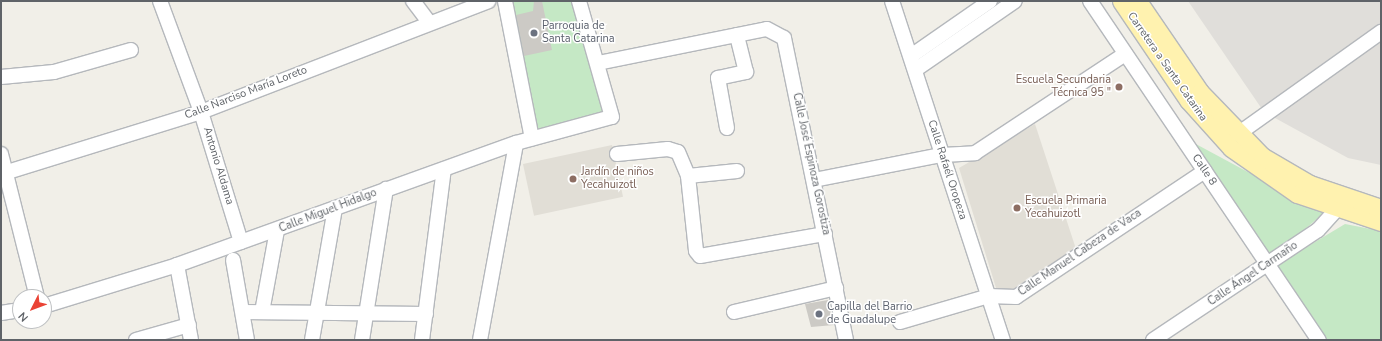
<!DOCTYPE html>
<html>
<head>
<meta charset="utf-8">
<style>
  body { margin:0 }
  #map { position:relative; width:1382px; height:341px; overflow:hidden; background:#f1efe8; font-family:"Nunito Sans",sans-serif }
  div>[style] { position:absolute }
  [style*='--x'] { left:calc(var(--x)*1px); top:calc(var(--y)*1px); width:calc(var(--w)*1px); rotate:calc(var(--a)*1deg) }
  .industrial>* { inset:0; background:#e0deda }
  .education>* { inset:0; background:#e1ded6; transform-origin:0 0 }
  .green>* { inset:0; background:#c5e8c5 }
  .building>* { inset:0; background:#cccac5 }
  .roads { filter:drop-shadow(1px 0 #b5b8bc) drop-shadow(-1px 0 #b5b8bc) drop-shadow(0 1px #b5b8bc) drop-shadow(0 -1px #b5b8bc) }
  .minor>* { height:14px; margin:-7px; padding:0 7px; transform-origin:7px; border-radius:7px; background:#fff }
  .major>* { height:17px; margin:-8.5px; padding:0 8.5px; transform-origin:8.5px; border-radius:8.5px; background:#fff2af }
  .dots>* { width:11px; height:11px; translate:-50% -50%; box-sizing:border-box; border:2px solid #fff; border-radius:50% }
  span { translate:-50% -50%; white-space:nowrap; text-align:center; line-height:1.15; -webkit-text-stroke:3px #fff; paint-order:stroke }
  .worship-label { font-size:11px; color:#5b616d }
  .left { translate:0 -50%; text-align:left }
  .street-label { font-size:11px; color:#5f6368 }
  .education-label { font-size:11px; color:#785e54 }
  .right { translate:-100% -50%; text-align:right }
  .frame { position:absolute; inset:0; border:2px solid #5f6368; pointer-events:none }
  .north { position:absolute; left:12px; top:289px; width:40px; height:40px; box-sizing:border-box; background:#fff; border:1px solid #bfc1c3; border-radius:50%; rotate:228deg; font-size:11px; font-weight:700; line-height:16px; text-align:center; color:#5f6368 }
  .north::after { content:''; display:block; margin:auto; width:14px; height:18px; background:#ea4335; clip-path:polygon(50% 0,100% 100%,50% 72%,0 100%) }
</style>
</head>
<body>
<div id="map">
  <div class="industrial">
    <div style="clip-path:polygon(1188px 1px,1381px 1px,1381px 165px,1348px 158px,1264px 112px)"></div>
  </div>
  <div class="education">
    <div style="clip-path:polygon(1035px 124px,1076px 249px,1013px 289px,997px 291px,959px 168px)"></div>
    <div style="left:612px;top:145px;width:53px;height:91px;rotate:78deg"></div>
  </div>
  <div class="green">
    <div style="clip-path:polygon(504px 1px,576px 1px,612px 117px,537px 137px)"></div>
    <div style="clip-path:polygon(1181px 136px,1324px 213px,1266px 262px)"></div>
    <div style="clip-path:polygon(1345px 224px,1381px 231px,1381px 340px,1325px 340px,1275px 266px)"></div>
  </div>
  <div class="building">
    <div style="clip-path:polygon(534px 1px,542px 1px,552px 50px,524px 56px,516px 15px,533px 11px)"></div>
    <div style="clip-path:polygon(828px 300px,834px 325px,811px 327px,805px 304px)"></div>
  </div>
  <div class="roads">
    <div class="minor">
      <div style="--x:160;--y:1;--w:118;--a:69.7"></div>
      <div style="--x:201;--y:112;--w:136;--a:72.9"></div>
      <div style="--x:413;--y:1;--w:26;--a:53"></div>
      <div style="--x:505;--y:1;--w:140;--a:78.9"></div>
      <div style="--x:892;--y:1;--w:357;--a:71.9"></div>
      <div style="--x:1090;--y:1;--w:409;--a:56"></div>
      <div style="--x:911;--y:56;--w:96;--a:-34.8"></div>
      <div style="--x:598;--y:63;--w:172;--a:-11.4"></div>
      <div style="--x:767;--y:29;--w:19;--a:28"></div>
      <div style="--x:784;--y:38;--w:308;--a:78.4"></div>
      <div style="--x:915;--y:70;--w:121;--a:-34.6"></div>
      <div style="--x:1;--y:77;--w:53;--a:-5.4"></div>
      <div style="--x:54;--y:72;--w:80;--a:-15.9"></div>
      <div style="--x:727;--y:128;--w:51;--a:-100.2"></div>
      <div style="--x:718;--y:78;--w:29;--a:-12"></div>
      <div style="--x:746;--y:72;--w:38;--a:-104"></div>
      <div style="--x:1238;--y:134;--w:176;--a:-35.5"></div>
      <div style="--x:1;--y:154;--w:147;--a:75.9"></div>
      <div style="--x:617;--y:154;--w:51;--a:-5.6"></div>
      <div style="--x:668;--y:149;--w:10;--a:17"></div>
      <div style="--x:678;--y:152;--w:26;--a:67"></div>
      <div style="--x:737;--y:171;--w:49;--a:174.2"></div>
      <div style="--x:688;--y:176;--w:75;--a:83.9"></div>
      <div style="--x:696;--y:251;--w:6;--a:51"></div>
      <div style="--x:700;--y:256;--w:127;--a:-10"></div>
      <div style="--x:1;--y:174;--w:209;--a:-17.2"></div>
      <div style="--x:201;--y:112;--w:308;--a:-21.1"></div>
      <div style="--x:814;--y:180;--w:130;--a:-11.1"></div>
      <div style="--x:942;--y:155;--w:33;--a:-3"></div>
      <div style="--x:975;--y:153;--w:180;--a:-33.4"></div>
      <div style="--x:233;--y:260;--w:81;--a:80.1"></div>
      <div style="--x:177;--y:265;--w:76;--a:79.4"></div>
      <div style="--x:44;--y:306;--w:139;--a:-17.1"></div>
      <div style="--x:177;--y:265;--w:360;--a:-19.8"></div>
      <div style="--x:516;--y:143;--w:99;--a:-15.2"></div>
      <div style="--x:612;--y:117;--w:121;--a:-105.9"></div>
      <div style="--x:243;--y:312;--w:183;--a:0.6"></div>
      <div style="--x:262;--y:312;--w:83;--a:-79.6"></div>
      <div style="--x:734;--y:312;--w:105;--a:-13.2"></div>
      <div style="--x:1;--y:313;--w:19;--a:-9"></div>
      <div style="--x:900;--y:322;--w:93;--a:-16.3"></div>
      <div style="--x:989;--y:296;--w:27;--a:2"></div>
      <div style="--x:1016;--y:297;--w:227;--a:-33.7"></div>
      <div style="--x:136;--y:340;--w:55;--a:-15.8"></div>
      <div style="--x:312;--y:340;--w:134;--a:-80.1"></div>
      <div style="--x:362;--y:340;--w:153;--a:-81"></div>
      <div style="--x:422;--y:340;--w:172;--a:-82.7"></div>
      <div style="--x:480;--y:340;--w:200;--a:-79.6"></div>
      <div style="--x:1153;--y:340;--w:198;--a:-33.7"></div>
      <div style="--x:1318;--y:230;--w:28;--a:-48"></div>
      <div style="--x:1337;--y:209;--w:11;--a:-68"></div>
    </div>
    <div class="major">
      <div style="--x:1121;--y:1;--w:120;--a:55.9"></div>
      <div style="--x:1188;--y:100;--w:64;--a:48.1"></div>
      <div style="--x:1231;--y:148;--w:80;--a:34.9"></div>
      <div style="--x:1297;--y:194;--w:89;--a:18.4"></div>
      <div style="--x:1138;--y:1;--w:110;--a:55.7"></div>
      <div style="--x:1200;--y:92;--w:89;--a:45.9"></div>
      <div style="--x:1262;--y:156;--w:56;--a:30.3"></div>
      <div style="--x:1310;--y:184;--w:75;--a:18.7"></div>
    </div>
  </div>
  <div class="dots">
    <div style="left:534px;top:33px;background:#6b7280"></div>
    <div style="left:1119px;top:87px;background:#8d6e63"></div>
    <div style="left:573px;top:179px;background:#8d6e63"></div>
    <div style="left:1017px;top:208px;background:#8d6e63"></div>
    <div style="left:819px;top:314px;background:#6b7280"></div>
  </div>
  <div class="worship-label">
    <span class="left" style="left:542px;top:33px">Parroquia de<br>Santa Catarina</span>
    <span class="left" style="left:827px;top:314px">Capilla del Barrio<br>de Guadalupe</span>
  </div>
  <div class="street-label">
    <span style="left:1167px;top:67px;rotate:55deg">Carretera a Santa Catarina</span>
    <span style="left:246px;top:93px;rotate:-21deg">Calle Narciso María Loreto</span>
    <span style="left:811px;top:164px;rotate:78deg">Calle José Espinoza Gorostiza</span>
    <span style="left:218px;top:166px;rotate:73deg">Antonio Aldama</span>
    <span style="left:947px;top:170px;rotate:72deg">Calle Rafaél Oropeza</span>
    <span style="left:1204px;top:170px;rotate:56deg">Calle 8</span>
    <span style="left:328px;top:211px;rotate:-21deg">Calle Miguel Hidalgo</span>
    <span style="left:1080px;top:253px;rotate:-34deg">Calle Manuel Cabeza de Vaca</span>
    <span style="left:1253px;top:274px;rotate:-34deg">Calle Ángel Carmaño</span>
  </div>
  <div class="education-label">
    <span class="right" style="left:1111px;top:87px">Escuela Secundaria<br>Técnica 95 "</span>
    <span class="left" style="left:581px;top:179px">Jardín de niños<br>Yecahuizotl</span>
    <span class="left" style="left:1025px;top:208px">Escuela Primaria<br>Yecahuizotl</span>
  </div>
  <div class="frame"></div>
  <div class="north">N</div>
</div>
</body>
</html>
